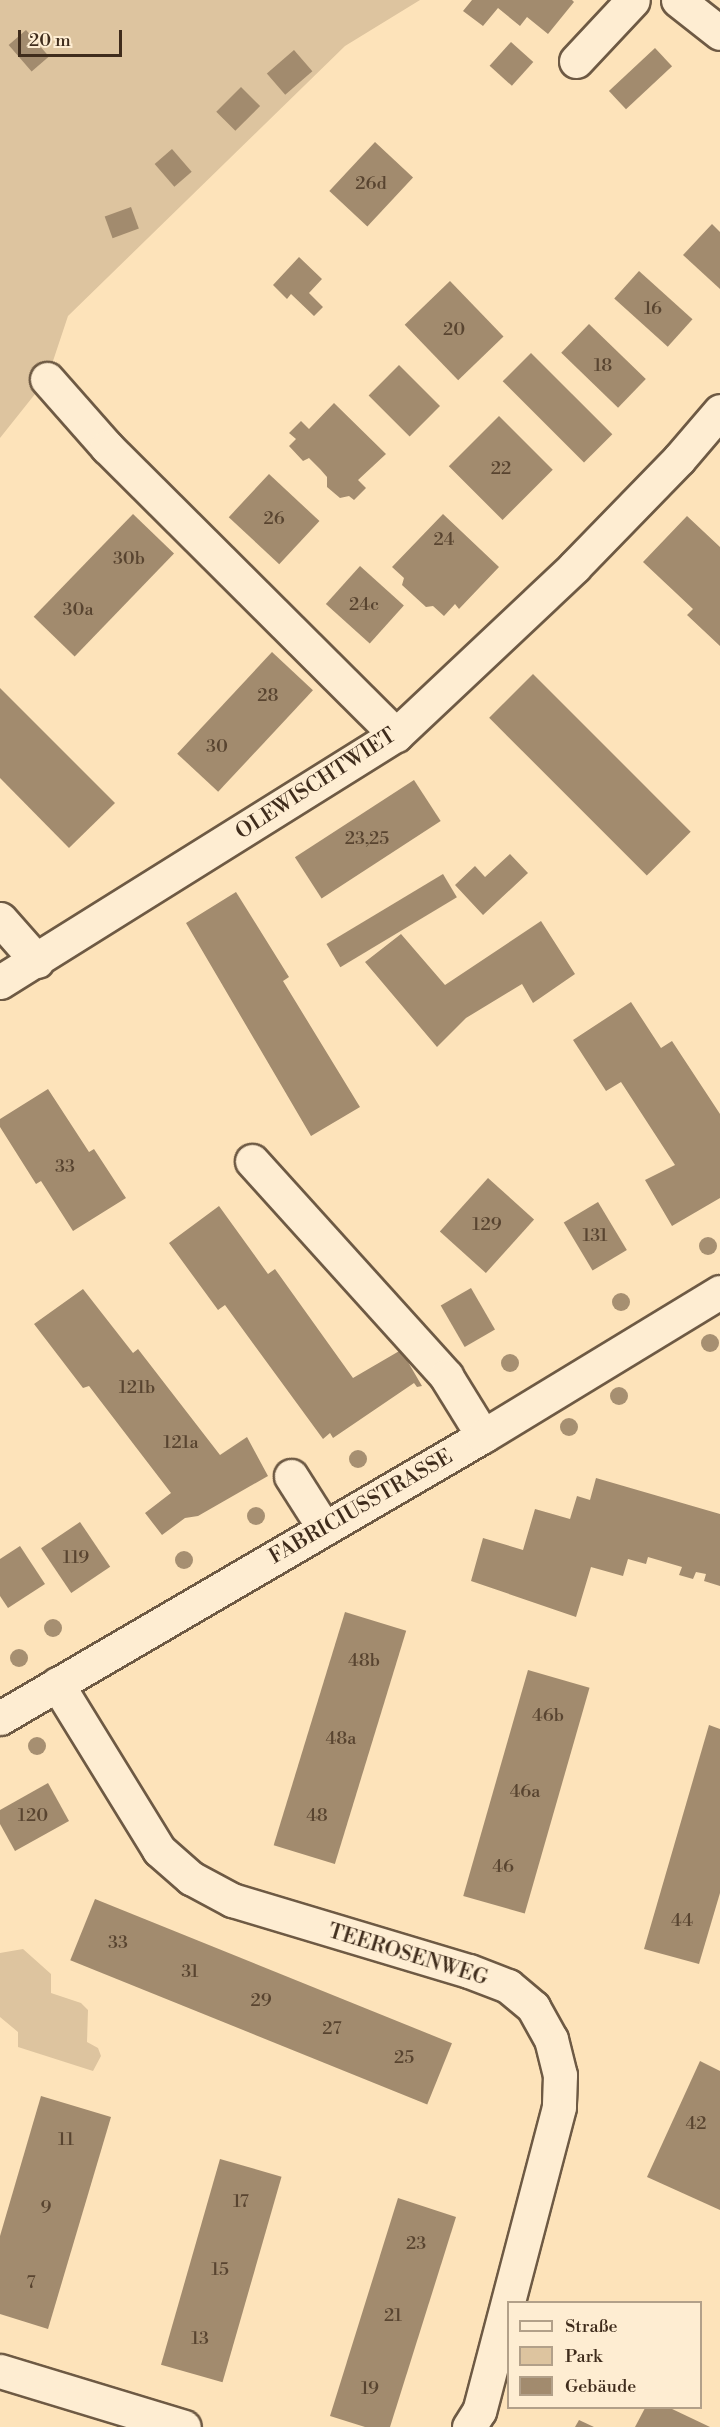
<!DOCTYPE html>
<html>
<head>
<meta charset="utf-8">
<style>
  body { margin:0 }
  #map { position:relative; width:720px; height:2427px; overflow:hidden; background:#fde3ba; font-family:"Libre Bodoni",serif }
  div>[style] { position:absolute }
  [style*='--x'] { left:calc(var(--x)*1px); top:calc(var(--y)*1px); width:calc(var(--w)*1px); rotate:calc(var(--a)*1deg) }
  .green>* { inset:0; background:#ddc49f }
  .building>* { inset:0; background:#a28b6e; transform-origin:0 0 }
  .roads { filter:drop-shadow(2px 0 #6e5a44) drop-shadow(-2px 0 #6e5a44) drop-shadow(0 2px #6e5a44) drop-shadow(0 -2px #6e5a44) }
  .minor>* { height:33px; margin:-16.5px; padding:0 16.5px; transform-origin:16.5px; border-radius:16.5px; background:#feedd2 }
  .trees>* { width:18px; height:18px; margin:-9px; border-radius:50%; background:#a68f71 }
  span { translate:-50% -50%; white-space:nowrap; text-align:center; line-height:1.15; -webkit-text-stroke:4.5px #feedd2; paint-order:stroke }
  .number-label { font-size:18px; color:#584430 }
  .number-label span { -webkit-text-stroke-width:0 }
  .street-label { font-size:21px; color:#3f2c1c }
  .legend { position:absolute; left:507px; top:2301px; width:195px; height:108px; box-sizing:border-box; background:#feedd2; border:2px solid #b2a089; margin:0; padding:8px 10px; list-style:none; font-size:18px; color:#3f2c1c }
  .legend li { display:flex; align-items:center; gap:12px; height:30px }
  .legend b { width:30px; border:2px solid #b2a089 }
  .scale { position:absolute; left:18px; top:30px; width:104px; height:27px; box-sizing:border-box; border:3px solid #3f2c1c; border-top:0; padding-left:8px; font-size:18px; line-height:21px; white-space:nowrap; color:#3f2c1c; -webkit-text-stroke:4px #feedd2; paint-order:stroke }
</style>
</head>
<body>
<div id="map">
  <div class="green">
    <div style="clip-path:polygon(0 0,420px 0,345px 46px,68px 316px,47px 379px,0 438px)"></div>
    <div style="clip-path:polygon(23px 1949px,51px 1974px,51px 1993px,81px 2003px,88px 2010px,87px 2042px,98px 2048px,101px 2056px,93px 2071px,18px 2047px,18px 2032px,0 2017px,0 1953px)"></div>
  </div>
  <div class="building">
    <div style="clip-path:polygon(472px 0,572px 0,574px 2px,548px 34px,527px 17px,520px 26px,498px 8px,483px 26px,463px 11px)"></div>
    <div style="left:26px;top:30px;width:35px;height:23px;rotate:49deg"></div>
    <div style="left:511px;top:42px;width:30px;height:32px;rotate:42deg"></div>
    <div style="left:655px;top:48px;width:25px;height:63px;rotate:47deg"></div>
    <div style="left:294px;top:50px;width:28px;height:36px;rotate:49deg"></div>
    <div style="left:241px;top:87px;width:27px;height:35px;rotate:45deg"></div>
    <div style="left:375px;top:142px;width:52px;height:67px;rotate:43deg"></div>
    <div style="left:172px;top:149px;width:30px;height:23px;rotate:49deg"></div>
    <div style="left:131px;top:207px;width:23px;height:28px;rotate:70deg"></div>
    <div style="clip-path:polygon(712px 224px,720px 232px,720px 289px,683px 255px)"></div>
    <div style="clip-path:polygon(299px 257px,322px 279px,309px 293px,323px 307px,314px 316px,291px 294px,287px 299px,273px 285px)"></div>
    <div style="left:639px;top:271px;width:72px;height:37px;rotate:42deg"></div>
    <div style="left:450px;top:281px;width:77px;height:63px;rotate:46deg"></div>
    <div style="left:589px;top:324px;width:79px;height:40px;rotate:44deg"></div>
    <div style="left:531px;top:353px;width:115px;height:40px;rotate:45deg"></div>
    <div style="left:399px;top:365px;width:58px;height:43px;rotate:45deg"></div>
    <div style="clip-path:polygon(334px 403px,386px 454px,358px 480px,366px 488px,354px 500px,349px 496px,340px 498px,327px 487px,327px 477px,320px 469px,309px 458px,303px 461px,289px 446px,296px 439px,289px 433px,301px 421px,309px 429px)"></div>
    <div style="left:499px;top:416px;width:76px;height:71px;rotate:45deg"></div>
    <div style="left:269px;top:474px;width:69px;height:59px;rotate:43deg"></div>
    <div style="left:133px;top:514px;width:57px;height:143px;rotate:44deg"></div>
    <div style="clip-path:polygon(443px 514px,499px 567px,459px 609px,455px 604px,444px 616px,433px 606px,426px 607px,402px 585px,404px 578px,392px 567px)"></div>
    <div style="clip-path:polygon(687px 516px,720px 547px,720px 646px,687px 615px,693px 609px,643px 562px)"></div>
    <div style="left:360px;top:566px;width:59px;height:51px;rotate:42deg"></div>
    <div style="left:272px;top:652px;width:56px;height:139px;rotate:43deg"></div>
    <div style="left:533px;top:674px;width:223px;height:62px;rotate:45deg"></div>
    <div style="clip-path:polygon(0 688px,115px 803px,69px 848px,0 778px)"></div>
    <div style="left:414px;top:780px;width:49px;height:142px;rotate:57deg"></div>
    <div style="clip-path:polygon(510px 854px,528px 873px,483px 915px,455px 885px,475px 866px,485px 877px)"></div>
    <div style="left:443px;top:874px;width:27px;height:136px;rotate:59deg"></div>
    <div style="clip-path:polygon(236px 892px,289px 977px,283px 981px,360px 1107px,311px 1136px,186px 923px)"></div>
    <div style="clip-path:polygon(541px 921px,575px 974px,533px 1003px,522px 984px,466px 1018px,437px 1047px,365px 962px,401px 934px,445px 985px)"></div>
    <div style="clip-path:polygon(631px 1002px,661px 1048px,672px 1041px,720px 1114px,720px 1198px,672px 1226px,645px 1180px,675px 1165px,621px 1082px,606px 1091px,573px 1040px)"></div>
    <div style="clip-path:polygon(48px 1089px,89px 1152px,94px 1149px,126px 1198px,73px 1231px,41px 1181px,36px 1184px,0 1127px,0 1119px)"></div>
    <div style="left:488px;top:1178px;width:62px;height:72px;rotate:42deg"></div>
    <div style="left:598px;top:1202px;width:56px;height:40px;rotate:59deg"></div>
    <div style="clip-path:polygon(219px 1206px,268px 1274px,275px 1269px,353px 1378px,401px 1350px,422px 1386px,417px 1387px,414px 1383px,333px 1438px,330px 1433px,323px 1439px,225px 1305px,218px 1310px,169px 1243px)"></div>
    <div style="left:471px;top:1288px;width:48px;height:35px;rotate:60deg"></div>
    <div style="clip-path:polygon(83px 1289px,133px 1353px,138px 1349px,220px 1455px,247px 1437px,268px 1476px,198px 1516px,185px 1518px,162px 1535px,145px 1513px,171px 1493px,89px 1386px,83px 1388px,34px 1324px)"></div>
    <div style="clip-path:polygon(596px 1478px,720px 1514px,720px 1586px,704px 1581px,706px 1574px,696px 1572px,693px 1579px,679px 1575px,682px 1567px,648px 1557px,646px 1564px,628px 1559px,623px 1576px,591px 1567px,576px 1617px,471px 1581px,483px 1538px,523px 1550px,535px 1509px,570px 1519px,577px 1496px,590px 1500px)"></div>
    <div style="left:80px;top:1522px;width:54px;height:47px;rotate:56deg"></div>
    <div style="clip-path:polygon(20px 1546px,45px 1584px,8px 1608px,0 1596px,0 1559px)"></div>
    <div style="left:345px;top:1612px;width:64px;height:244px;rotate:17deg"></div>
    <div style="left:528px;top:1670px;width:64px;height:235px;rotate:16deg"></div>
    <div style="clip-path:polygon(709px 1725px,720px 1729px,720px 1893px,699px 1964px,644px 1949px)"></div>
    <div style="clip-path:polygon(48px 1783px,69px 1821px,15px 1851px,0 1824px,0 1810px)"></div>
    <div style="left:95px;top:1899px;width:385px;height:66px;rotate:22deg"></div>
    <div style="clip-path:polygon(700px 2061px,720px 2071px,720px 2210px,647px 2177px)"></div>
    <div style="clip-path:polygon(41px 2096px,111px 2117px,48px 2329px,0 2314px,0 2236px)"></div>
    <div style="left:220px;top:2159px;width:64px;height:214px;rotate:16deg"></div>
    <div style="clip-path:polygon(398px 2198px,456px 2217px,390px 2427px,365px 2427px,330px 2416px)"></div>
    <div style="clip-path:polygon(645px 2408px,670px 2408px,710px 2427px,635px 2427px)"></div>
    <div style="clip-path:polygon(579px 2420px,594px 2427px,575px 2427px)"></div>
  </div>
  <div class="roads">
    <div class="minor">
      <div style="--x:678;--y:0;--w:53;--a:38.2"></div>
      <div style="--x:576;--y:61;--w:83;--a:-46.9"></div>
      <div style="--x:47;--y:379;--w:91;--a:48.6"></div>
      <div style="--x:107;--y:447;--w:408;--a:44.9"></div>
      <div style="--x:0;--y:919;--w:56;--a:48.6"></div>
      <div style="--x:0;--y:982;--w:467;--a:-32"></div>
      <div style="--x:396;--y:735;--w:245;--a:-43.3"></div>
      <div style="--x:574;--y:567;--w:151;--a:-45.8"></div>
      <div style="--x:679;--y:459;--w:63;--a:-49.5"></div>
      <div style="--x:252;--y:1161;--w:290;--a:47.9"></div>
      <div style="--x:446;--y:1376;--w:70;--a:58.3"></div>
      <div style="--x:291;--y:1476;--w:62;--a:57.6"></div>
      <div style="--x:57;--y:1684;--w:195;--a:58.4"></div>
      <div style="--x:159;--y:1850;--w:43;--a:41.2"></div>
      <div style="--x:191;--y:1878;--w:47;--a:28.2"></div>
      <div style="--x:232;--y:1900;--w:247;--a:16.7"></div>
      <div style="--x:469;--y:1971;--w:42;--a:21"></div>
      <div style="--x:508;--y:1986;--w:33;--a:40"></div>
      <div style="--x:533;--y:2007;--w:37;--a:61"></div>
      <div style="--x:551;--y:2039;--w:37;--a:76"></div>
      <div style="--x:560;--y:2075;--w:32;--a:92"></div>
      <div style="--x:559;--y:2107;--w:314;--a:104.7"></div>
      <div style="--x:479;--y:2411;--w:19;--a:122"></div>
      <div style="--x:0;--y:1718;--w:559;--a:-30.28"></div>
      <div style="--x:483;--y:1436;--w:277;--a:-31.3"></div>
      <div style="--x:0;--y:2371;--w:192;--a:16.9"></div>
    </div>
  </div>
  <div class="trees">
    <div style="left:708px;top:1246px"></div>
    <div style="left:621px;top:1302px"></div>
    <div style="left:710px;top:1343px"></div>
    <div style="left:510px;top:1363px"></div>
    <div style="left:619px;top:1396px"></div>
    <div style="left:569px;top:1427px"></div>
    <div style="left:358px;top:1459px"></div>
    <div style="left:256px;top:1516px"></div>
    <div style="left:184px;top:1560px"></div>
    <div style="left:53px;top:1628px"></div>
    <div style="left:19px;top:1658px"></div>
    <div style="left:37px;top:1746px"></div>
  </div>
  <div class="number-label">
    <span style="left:371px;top:184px">26d</span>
    <span style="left:653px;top:309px">16</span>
    <span style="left:454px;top:330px">20</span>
    <span style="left:603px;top:366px">18</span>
    <span style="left:501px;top:469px">22</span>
    <span style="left:274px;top:519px">26</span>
    <span style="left:444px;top:540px">24</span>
    <span style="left:129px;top:559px">30b</span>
    <span style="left:364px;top:605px">24c</span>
    <span style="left:78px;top:610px">30a</span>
    <span style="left:268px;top:696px">28</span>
    <span style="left:217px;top:747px">30</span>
    <span style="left:367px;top:839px">23,25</span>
    <span style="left:65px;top:1167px">33</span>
    <span style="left:487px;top:1225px">129</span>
    <span style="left:595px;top:1236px">131</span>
    <span style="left:137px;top:1388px">121b</span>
    <span style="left:181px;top:1443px">121a</span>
    <span style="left:76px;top:1558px">119</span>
    <span style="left:364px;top:1661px">48b</span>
    <span style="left:548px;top:1716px">46b</span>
    <span style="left:341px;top:1739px">48a</span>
    <span style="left:525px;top:1792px">46a</span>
    <span style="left:33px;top:1816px">120</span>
    <span style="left:317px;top:1816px">48</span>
    <span style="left:503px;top:1867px">46</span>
    <span style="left:682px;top:1921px">44</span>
    <span style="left:118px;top:1943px">33</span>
    <span style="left:190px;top:1972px">31</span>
    <span style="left:261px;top:2001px">29</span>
    <span style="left:332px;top:2029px">27</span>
    <span style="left:404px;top:2058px">25</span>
    <span style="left:696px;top:2124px">42</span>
    <span style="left:66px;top:2140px">11</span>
    <span style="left:241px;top:2202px">17</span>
    <span style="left:46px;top:2208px">9</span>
    <span style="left:416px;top:2244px">23</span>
    <span style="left:220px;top:2270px">15</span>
    <span style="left:31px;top:2283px">7</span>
    <span style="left:393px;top:2316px">21</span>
    <span style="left:200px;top:2339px">13</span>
    <span style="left:370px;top:2389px">19</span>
  </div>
  <div class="street-label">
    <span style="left:316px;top:784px;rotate:-33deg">OLEWISCHTWIET</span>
    <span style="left:361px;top:1507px;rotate:-30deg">FABRICIUSSTRASSE</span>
    <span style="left:408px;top:1955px;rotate:17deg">TEEROSENWEG</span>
  </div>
  <ul class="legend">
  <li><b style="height:8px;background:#feedd2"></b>Straße</li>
  <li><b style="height:16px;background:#ddc49f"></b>Park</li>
  <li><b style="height:16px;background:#a28b6e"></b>Gebäude</li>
  </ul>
  <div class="scale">20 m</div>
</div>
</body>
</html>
